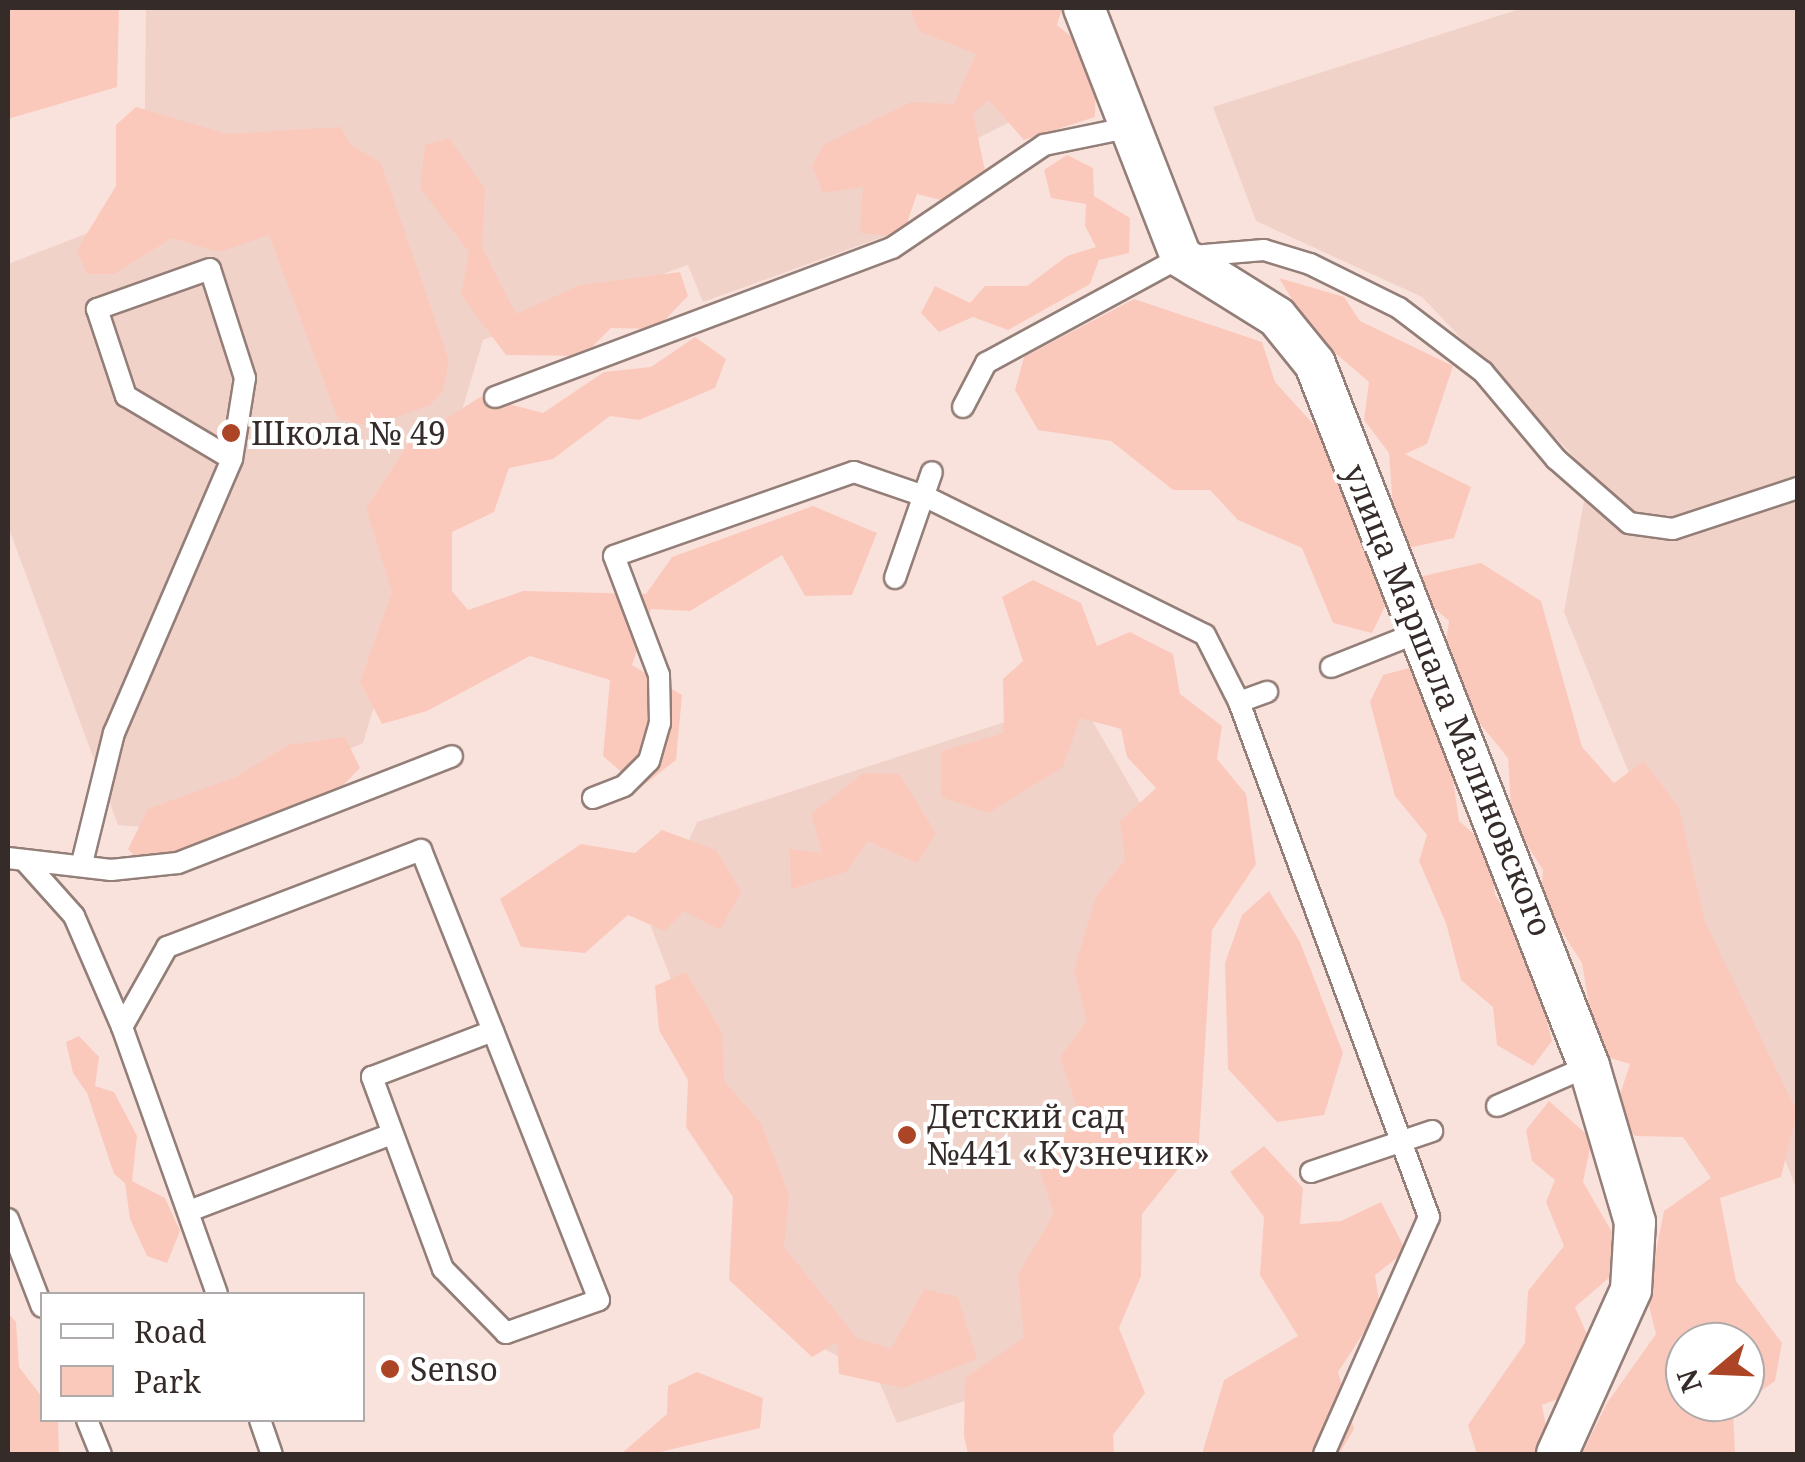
<!DOCTYPE html>
<html>
<head>
<meta charset="utf-8">
<style>
  body { margin:0 }
  #map { position:relative; width:1805px; height:1462px; overflow:hidden; background:#fae2dc; font-family:"Noto Serif",serif }
  div>[style] { position:absolute }
  [style*='--x'] { left:calc(var(--x)*1px); top:calc(var(--y)*1px); width:calc(var(--w)*1px); rotate:calc(var(--a)*1deg) }
  .built>* { inset:0; background:#f1d2c9 }
  .green>* { inset:0; background:#fbc9bb }
  .roads { filter:drop-shadow(2px 0 #937e78) drop-shadow(-2px 0 #937e78) drop-shadow(0 2px #937e78) drop-shadow(0 -2px #937e78) }
  .lane>* { height:20px; margin:-10px; padding:0 10px; transform-origin:10px; border-radius:10px; background:#fff }
  .street>* { height:40px; margin:-20px; padding:0 20px; transform-origin:20px; border-radius:20px; background:#fff }
  .dots>* { width:28px; height:28px; translate:-50% -50%; box-sizing:border-box; border:5px solid #fff; border-radius:50% }
  span { translate:-50% -50%; white-space:nowrap; text-align:center; line-height:1.15; -webkit-text-stroke:8px #fff; paint-order:stroke }
  .poi-label { font-size:32px; color:#352c2a }
  .left { translate:0 -50%; text-align:left }
  .street-label { font-size:32px; color:#352c2a }
  .frame { position:absolute; inset:0; border:10px solid #352c2a; pointer-events:none }
  .legend { position:absolute; left:40px; top:1292px; width:325px; height:130px; box-sizing:border-box; background:#fff; border:2px solid #aeabaa; margin:0; padding:12px 18px; list-style:none; font-size:30px; color:#352c2a }
  .legend li { display:flex; align-items:center; gap:20px; height:50px }
  .legend b { width:50px; border:2px solid #aeabaa }
  .north { position:absolute; left:1665px; top:1322px; width:100px; height:100px; box-sizing:border-box; background:#fff; border:2px solid #aeabaa; border-radius:50%; rotate:251deg; font-size:28px; font-weight:700; line-height:40px; text-align:center; color:#352c2a }
  .north::after { content:''; display:block; margin:auto; width:35px; height:45px; background:#ac4426; clip-path:polygon(50% 0,100% 100%,50% 72%,0 100%) }
</style>
</head>
<body>
<div id="map">
  <div class="built">
    <div style="clip-path:polygon(146px 8px,974px 8px,1016px 119px,874px 190px,888px 235px,703px 302px,688px 265px,483px 340px,363px 743px,166px 829px,118px 825px,8px 526px,8px 264px,152px 208px,144px 177px)"></div>
    <div style="clip-path:polygon(1523px 8px,1797px 8px,1797px 1190px,1564px 612px,1589px 473px,1422px 297px,1256px 221px,1213px 107px)"></div>
    <div style="clip-path:polygon(1079px 698px,1153px 825px,1029px 1380px,897px 1423px,877px 1377px,811px 1342px,651px 927px,697px 822px)"></div>
  </div>
  <div class="green">
    <div style="clip-path:polygon(8px 8px,119px 8px,117px 87px,8px 119px)"></div>
    <div style="clip-path:polygon(910px 8px,1062px 8px,1057px 25px,1096px 57px,1095px 117px,1024px 140px,989px 100px,973px 113px,985px 171px,949px 202px,917px 194px,902px 237px,860px 233px,863px 187px,823px 193px,812px 166px,823px 145px,911px 102px,954px 104px,976px 54px,919px 31px)"></div>
    <div style="clip-path:polygon(136px 107px,227px 134px,341px 127px,350px 144px,381px 163px,449px 360px,443px 391px,430px 405px,371px 426px,338px 419px,269px 235px,219px 252px,172px 238px,114px 274px,87px 274px,77px 250px,116px 186px,116px 125px)"></div>
    <div style="clip-path:polygon(449px 138px,485px 188px,482px 247px,516px 314px,580px 285px,680px 272px,688px 296px,656px 329px,611px 328px,583px 356px,506px 355px,461px 295px,469px 252px,420px 188px,425px 145px)"></div>
    <div style="clip-path:polygon(1067px 155px,1093px 168px,1094px 196px,1130px 218px,1129px 253px,1099px 260px,1090px 284px,1008px 330px,973px 317px,939px 332px,921px 313px,935px 286px,970px 303px,985px 286px,1027px 286px,1067px 256px,1096px 247px,1085px 226px,1086px 204px,1051px 198px,1044px 170px)"></div>
    <div style="clip-path:polygon(1279px 278px,1344px 297px,1360px 321px,1453px 366px,1427px 444px,1405px 454px,1471px 487px,1454px 538px,1408px 548px,1393px 508px,1389px 453px,1364px 420px,1369px 382px,1313px 334px)"></div>
    <div style="clip-path:polygon(1134px 299px,1262px 342px,1275px 382px,1324px 436px,1387px 602px,1372px 633px,1333px 623px,1302px 548px,1238px 520px,1210px 490px,1173px 490px,1111px 441px,1038px 430px,1015px 390px,1024px 357px)"></div>
    <div style="clip-path:polygon(695px 337px,726px 359px,715px 388px,639px 420px,610px 416px,553px 459px,509px 468px,494px 512px,452px 532px,452px 591px,468px 610px,523px 591px,646px 594px,672px 557px,813px 506px,877px 533px,852px 595px,805px 596px,782px 555px,690px 611px,651px 609px,632px 665px,682px 695px,676px 760px,640px 788px,603px 756px,610px 680px,530px 656px,427px 711px,382px 724px,360px 682px,392px 592px,366px 508px,409px 443px,480px 397px,543px 413px,604px 372px,651px 367px)"></div>
    <div style="clip-path:polygon(evenodd,1481px 563px,1541px 601px,1582px 747px,1614px 783px,1644px 761px,1679px 808px,1705px 922px,1797px 1112px,1781px 1177px,1720px 1198px,1736px 1281px,1782px 1343px,1775px 1381px,1733px 1411px,1735px 1452px,1582px 1454px,1607px 1403px,1656px 1334px,1647px 1298px,1664px 1211px,1711px 1178px,1683px 1137px,1635px 1136px,1614px 1113px,1630px 1064px,1597px 1054px,1582px 963px,1541px 899px,1543px 870px,1512px 821px,1508px 758px,1473px 715px,1445px 648px,1449px 621px,1422px 597px,1423px 576px,1481px 563px,1685px 1342px,1745px 1342px,1745px 1402px,1685px 1402px,1685px 1342px)"></div>
    <div style="clip-path:polygon(1033px 580px,1081px 603px,1097px 646px,1130px 632px,1173px 654px,1180px 694px,1222px 726px,1217px 759px,1246px 794px,1256px 864px,1212px 930px,1199px 1143px,1142px 1214px,1141px 1276px,1119px 1328px,1145px 1393px,1113px 1435px,1114px 1454px,968px 1454px,964px 1436px,965px 1378px,1024px 1338px,1018px 1275px,1054px 1213px,1040px 1171px,1079px 1113px,1060px 1057px,1087px 1021px,1074px 970px,1096px 896px,1125px 860px,1120px 821px,1156px 788px,1127px 757px,1121px 729px,1080px 718px,1063px 767px,988px 813px,941px 797px,942px 751px,1004px 733px,1003px 679px,1023px 661px,1002px 597px)"></div>
    <div style="clip-path:polygon(1413px 667px,1445px 723px,1459px 821px,1488px 846px,1495px 895px,1530px 951px,1552px 1041px,1533px 1066px,1497px 1045px,1493px 1007px,1461px 980px,1446px 923px,1419px 861px,1427px 835px,1395px 796px,1370px 702px,1383px 675px)"></div>
    <div style="clip-path:polygon(345px 737px,360px 768px,307px 823px,256px 820px,212px 862px,140px 862px,128px 849px,148px 809px,236px 777px,288px 745px)"></div>
    <div style="clip-path:polygon(863px 773px,899px 774px,936px 833px,917px 863px,868px 841px,846px 872px,791px 889px,790px 849px,822px 853px,811px 814px)"></div>
    <div style="clip-path:polygon(662px 830px,716px 850px,741px 892px,720px 930px,684px 911px,665px 931px,628px 915px,585px 953px,521px 947px,500px 899px,581px 844px,635px 853px)"></div>
    <div style="clip-path:polygon(1269px 891px,1300px 942px,1343px 1053px,1324px 1115px,1277px 1122px,1228px 1069px,1225px 963px,1242px 915px)"></div>
    <div style="clip-path:polygon(686px 972px,722px 1032px,724px 1081px,761px 1123px,789px 1195px,784px 1247px,857px 1338px,891px 1349px,924px 1289px,958px 1297px,977px 1359px,903px 1388px,839px 1374px,837px 1342px,812px 1357px,729px 1280px,733px 1197px,686px 1127px,688px 1080px,659px 1030px,655px 986px)"></div>
    <div style="clip-path:polygon(79px 1036px,99px 1057px,95px 1086px,114px 1092px,137px 1136px,132px 1181px,165px 1198px,180px 1231px,167px 1263px,147px 1256px,130px 1219px,125px 1183px,114px 1174px,87px 1093px,73px 1073px,66px 1042px)"></div>
    <div style="clip-path:polygon(1549px 1101px,1592px 1139px,1583px 1182px,1620px 1246px,1618px 1270px,1575px 1307px,1593px 1348px,1584px 1389px,1542px 1405px,1551px 1454px,1477px 1454px,1468px 1425px,1525px 1343px,1528px 1291px,1564px 1246px,1546px 1202px,1555px 1180px,1532px 1161px,1526px 1130px)"></div>
    <div style="clip-path:polygon(1264px 1146px,1303px 1188px,1300px 1224px,1341px 1221px,1381px 1202px,1406px 1251px,1375px 1275px,1380px 1308px,1338px 1372px,1354px 1429px,1339px 1454px,1202px 1454px,1224px 1380px,1298px 1336px,1260px 1275px,1264px 1217px,1230px 1172px)"></div>
    <div style="clip-path:polygon(8px 1313px,16px 1322px,19px 1367px,42px 1397px,42px 1420px,58px 1420px,59px 1454px,8px 1454px)"></div>
    <div style="clip-path:polygon(697px 1372px,763px 1398px,760px 1428px,652px 1454px,621px 1454px,667px 1414px,668px 1386px)"></div>
  </div>
  <div class="roads">
    <div class="lane">
      <div style="--x:495;--y:397;--w:424;--a:-20.6"></div>
      <div style="--x:892;--y:248;--w:184;--a:-34.1"></div>
      <div style="--x:1044;--y:145;--w:90;--a:-11.6"></div>
      <div style="--x:963;--y:407;--w:50;--a:-62.4"></div>
      <div style="--x:986;--y:363;--w:222;--a:-28.5"></div>
      <div style="--x:1181;--y:257;--w:83;--a:-4.8"></div>
      <div style="--x:1264;--y:250;--w:48;--a:16.9"></div>
      <div style="--x:1310;--y:264;--w:99;--a:26.3"></div>
      <div style="--x:1399;--y:308;--w:106;--a:37.3"></div>
      <div style="--x:1483;--y:372;--w:114;--a:50"></div>
      <div style="--x:1556;--y:459;--w:97;--a:41.2"></div>
      <div style="--x:1629;--y:523;--w:44;--a:7.8"></div>
      <div style="--x:1673;--y:529;--w:132;--a:-18.2"></div>
      <div style="--x:895;--y:578;--w:112;--a:-70.8"></div>
      <div style="--x:1331;--y:667;--w:98;--a:-21.6"></div>
      <div style="--x:1239;--y:702;--w:30;--a:-20"></div>
      <div style="--x:593;--y:798;--w:33;--a:-21"></div>
      <div style="--x:624;--y:786;--w:35;--a:-45"></div>
      <div style="--x:649;--y:761;--w:40;--a:-74"></div>
      <div style="--x:660;--y:723;--w:48;--a:-91.2"></div>
      <div style="--x:659;--y:675;--w:127;--a:-110.7"></div>
      <div style="--x:614;--y:556;--w:254;--a:-19.3"></div>
      <div style="--x:854;--y:472;--w:74;--a:18.9"></div>
      <div style="--x:924;--y:496;--w:313;--a:26.3"></div>
      <div style="--x:1205;--y:635;--w:75;--a:63.1"></div>
      <div style="--x:1239;--y:702;--w:549;--a:69.75"></div>
      <div style="--x:1429;--y:1217;--w:259;--a:113.9"></div>
      <div style="--x:8;--y:858;--w:104;--a:6.6"></div>
      <div style="--x:111;--y:870;--w:67;--a:-6"></div>
      <div style="--x:178;--y:863;--w:294;--a:-21.3"></div>
      <div style="--x:24;--y:860;--w:75;--a:48.2"></div>
      <div style="--x:74;--y:916;--w:121;--a:66.6"></div>
      <div style="--x:122;--y:1027;--w:283;--a:70.4"></div>
      <div style="--x:82;--y:863;--w:134;--a:-76.2"></div>
      <div style="--x:114;--y:733;--w:298;--a:-66.7"></div>
      <div style="--x:232;--y:459;--w:82;--a:-80.9"></div>
      <div style="--x:245;--y:378;--w:114;--a:-107.8"></div>
      <div style="--x:210;--y:269;--w:120;--a:160.5"></div>
      <div style="--x:97;--y:309;--w:92;--a:71.6"></div>
      <div style="--x:126;--y:396;--w:123;--a:30.7"></div>
      <div style="--x:122;--y:1027;--w:92;--a:-60.6"></div>
      <div style="--x:167;--y:947;--w:272;--a:-20.9"></div>
      <div style="--x:421;--y:850;--w:195;--a:68.3"></div>
      <div style="--x:493;--y:1031;--w:289;--a:68.5"></div>
      <div style="--x:599;--y:1300;--w:99;--a:160.5"></div>
      <div style="--x:506;--y:1333;--w:90;--a:-134.5"></div>
      <div style="--x:443;--y:1269;--w:205;--a:-110.3"></div>
      <div style="--x:372;--y:1077;--w:129;--a:-20.8"></div>
      <div style="--x:1497;--y:1106;--w:100;--a:-23.5"></div>
      <div style="--x:1311;--y:1172;--w:128;--a:-18.7"></div>
      <div style="--x:189;--y:1211;--w:217;--a:-20.8"></div>
      <div style="--x:8;--y:1219;--w:94;--a:68.9"></div>
      <div style="--x:87;--y:1420;--w:37;--a:68"></div>
      <div style="--x:260;--y:1420;--w:36;--a:71"></div>
    </div>
    <div class="street">
      <div style="--x:1084;--y:8;--w:267;--a:68.7"></div>
      <div style="--x:1181;--y:257;--w:113;--a:32"></div>
      <div style="--x:1277;--y:317;--w:60;--a:51"></div>
      <div style="--x:1315;--y:364;--w:754;--a:68.68"></div>
      <div style="--x:1589;--y:1066;--w:163;--a:73.6"></div>
      <div style="--x:1635;--y:1222;--w:68;--a:93.4"></div>
      <div style="--x:1631;--y:1290;--w:180;--a:114.3"></div>
    </div>
  </div>
  <div class="dots">
    <div style="left:231px;top:433px;background:#ac4426"></div>
    <div style="left:907px;top:1135px;background:#ac4426"></div>
    <div style="left:390px;top:1369px;background:#ac4426"></div>
  </div>
  <div class="poi-label">
    <span class="left" style="left:251px;top:433px">Школа № 49</span>
    <span class="left" style="left:927px;top:1135px">Детский сад<br>№441 «Кузнечик»</span>
    <span class="left" style="left:410px;top:1369px">Senso</span>
  </div>
  <div class="street-label">
    <span style="left:1448px;top:700px;rotate:68deg">улица Маршала Малиновского</span>
  </div>
  <div class="frame"></div>
  <ul class="legend">
  <li><b style="height:12px;background:#fff"></b>Road</li>
  <li><b style="height:28px;background:#fbc9bb"></b>Park</li>
  </ul>
  <div class="north">N</div>
</div>
</body>
</html>
